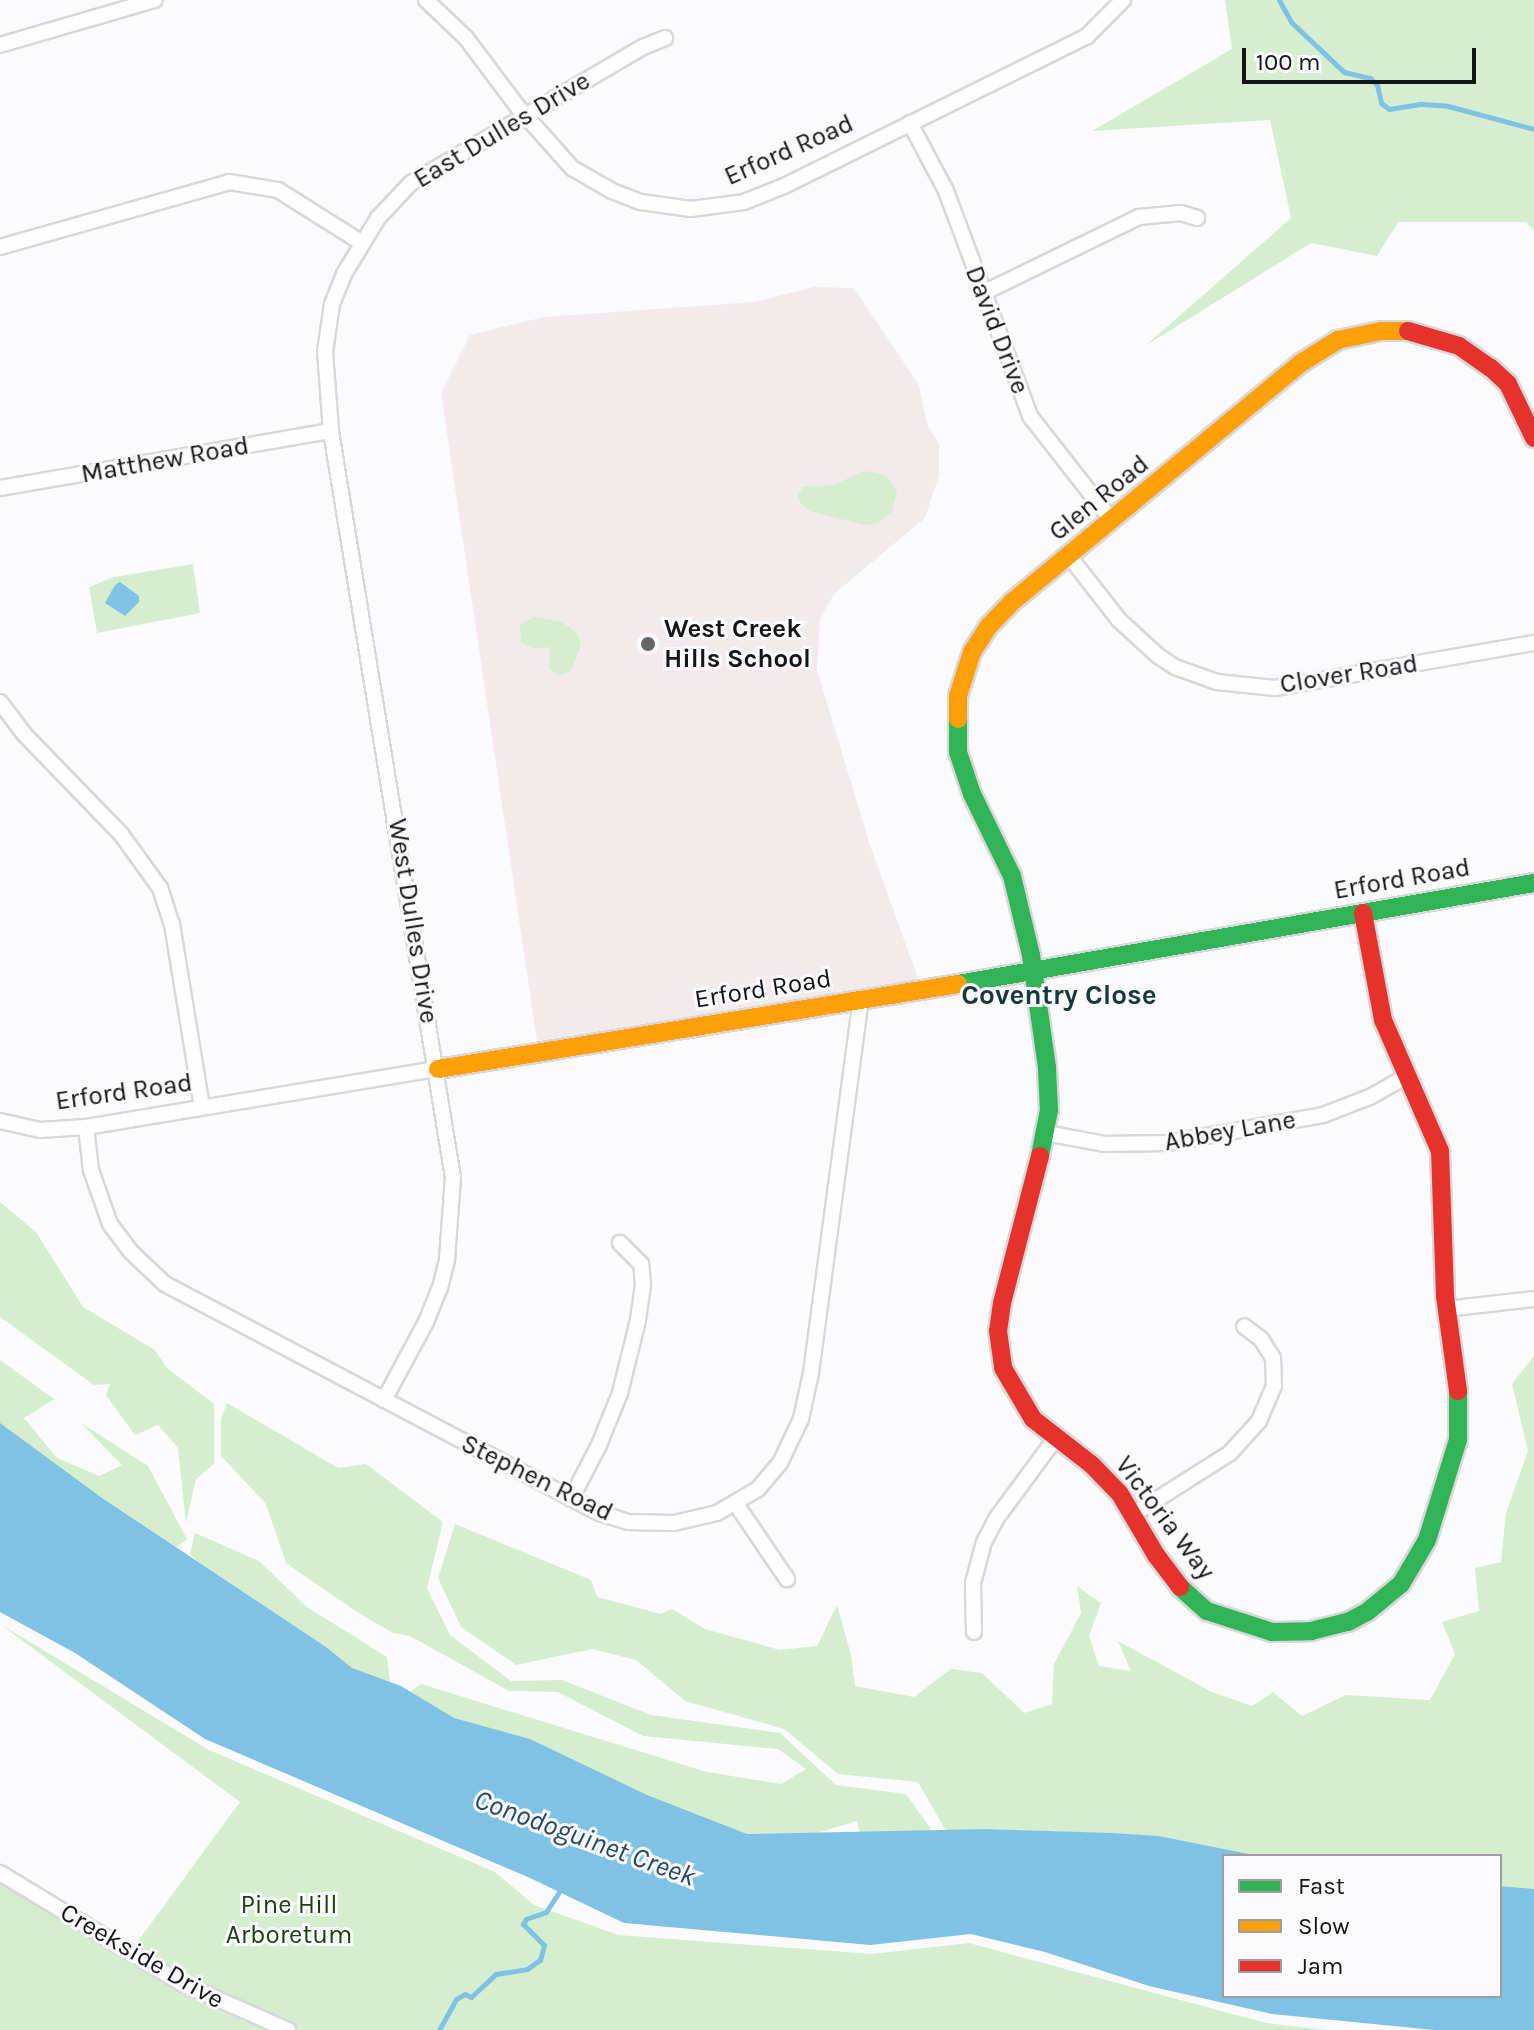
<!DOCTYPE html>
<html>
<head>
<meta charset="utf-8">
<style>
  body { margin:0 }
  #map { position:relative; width:1534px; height:2030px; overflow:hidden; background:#fbfbfd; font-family:Karla,sans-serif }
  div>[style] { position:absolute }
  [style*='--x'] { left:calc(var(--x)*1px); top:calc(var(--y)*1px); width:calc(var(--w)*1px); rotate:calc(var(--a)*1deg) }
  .education>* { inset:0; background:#f3eaec }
  .green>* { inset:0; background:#d5eece }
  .water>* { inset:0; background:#80c2e6 }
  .stream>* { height:5px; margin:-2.5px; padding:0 2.5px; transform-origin:2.5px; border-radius:2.5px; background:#80c2e6 }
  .roads { filter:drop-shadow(2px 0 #d8d8da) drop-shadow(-2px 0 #d8d8da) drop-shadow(0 2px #d8d8da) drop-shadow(0 -2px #d8d8da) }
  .street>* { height:14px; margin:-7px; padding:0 7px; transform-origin:7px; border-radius:7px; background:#fefeff }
  .fast>* { height:18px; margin:-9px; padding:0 9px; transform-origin:9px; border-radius:9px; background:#30b455 }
  .slow>* { height:18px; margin:-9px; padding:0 9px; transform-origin:9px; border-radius:9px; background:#ff9f0a }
  .jam>* { height:18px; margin:-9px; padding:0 9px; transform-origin:9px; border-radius:9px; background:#e5322d }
  .dots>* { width:22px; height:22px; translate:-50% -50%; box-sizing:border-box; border:4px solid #fafafe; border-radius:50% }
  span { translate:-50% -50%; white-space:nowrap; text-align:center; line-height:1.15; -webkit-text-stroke:6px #fafafe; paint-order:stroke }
  .street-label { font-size:26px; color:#151518 }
  .poi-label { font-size:26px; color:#151518; font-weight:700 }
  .left { translate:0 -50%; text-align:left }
  .park-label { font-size:26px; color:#1e4110 }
  .neighbourhood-label { font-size:28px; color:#16393d; font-weight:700 }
  .water-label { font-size:28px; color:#244b62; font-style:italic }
  .legend { position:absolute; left:1222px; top:1854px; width:280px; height:144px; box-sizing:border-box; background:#fafafe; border:2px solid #9e9ea2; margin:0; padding:10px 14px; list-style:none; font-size:24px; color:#151518 }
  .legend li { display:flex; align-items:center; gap:16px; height:40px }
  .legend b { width:40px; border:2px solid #9e9ea2 }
  .scale { position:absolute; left:1242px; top:48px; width:234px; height:36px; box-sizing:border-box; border:4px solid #151518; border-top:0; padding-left:10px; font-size:24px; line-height:28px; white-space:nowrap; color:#151518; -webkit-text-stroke:6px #fafafe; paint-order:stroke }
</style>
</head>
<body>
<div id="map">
  <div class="education">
    <div style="clip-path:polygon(814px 287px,854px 288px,919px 385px,927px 424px,939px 444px,939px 476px,925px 518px,834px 594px,820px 619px,817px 670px,870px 845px,919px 981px,537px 1041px,441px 393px,470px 335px,544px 317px,754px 302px)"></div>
  </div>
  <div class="green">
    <div style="clip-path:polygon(1225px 0,1534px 0,1534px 231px,1526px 222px,1398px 222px,1377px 256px,1311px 243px,1145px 346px,1291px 218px,1270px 120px,1092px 131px,1232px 49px)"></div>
    <div style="clip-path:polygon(865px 471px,886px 475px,897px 491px,892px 512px,878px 523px,866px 525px,812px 512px,802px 505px,797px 496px,803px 487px,833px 485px)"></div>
    <div style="clip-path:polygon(193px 564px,200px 613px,97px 633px,89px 587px,114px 577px)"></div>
    <div style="clip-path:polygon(534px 617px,562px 622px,577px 633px,581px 646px,570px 672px,559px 675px,549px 669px,550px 647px,535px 649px,521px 643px,520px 625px)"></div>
    <div style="clip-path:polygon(0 1202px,36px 1232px,83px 1307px,155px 1350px,167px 1368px,214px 1404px,214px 1464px,196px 1479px,186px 1523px,178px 1448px,158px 1425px,135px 1435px,106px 1395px,110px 1384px,94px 1385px,0 1317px)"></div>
    <div style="clip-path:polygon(1534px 1356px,1534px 1889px,1500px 1886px,1500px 1856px,1259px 1856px,1159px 1836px,996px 1829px,946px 1831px,918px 1782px,838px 1774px,784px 1729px,685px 1701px,636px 1660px,592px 1649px,516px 1665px,461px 1627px,438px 1578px,455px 1524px,591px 1580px,597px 1597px,661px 1614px,672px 1609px,705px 1629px,780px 1650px,817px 1646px,837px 1605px,851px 1655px,855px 1686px,914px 1697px,951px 1669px,982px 1673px,1024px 1713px,1052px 1704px,1054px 1664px,1081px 1613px,1077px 1586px,1101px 1603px,1089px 1636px,1099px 1666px,1131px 1671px,1118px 1641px,1212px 1692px,1252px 1706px,1273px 1692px,1302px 1716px,1346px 1695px,1430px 1700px,1455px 1654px,1442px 1622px,1479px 1611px,1475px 1568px,1501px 1562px,1506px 1513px,1528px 1451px,1512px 1384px)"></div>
    <div style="clip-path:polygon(0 1360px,54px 1399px,24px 1418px,57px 1458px,99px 1476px,122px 1465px,81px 1423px,148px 1466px,187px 1539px,176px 1548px,15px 1450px,8px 1428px,0 1424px)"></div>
    <div style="clip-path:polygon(227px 1403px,338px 1468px,366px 1464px,443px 1522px,427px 1588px,450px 1635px,511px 1681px,562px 1680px,651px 1715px,780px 1733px,836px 1785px,906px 1794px,931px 1829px,912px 1837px,861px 1838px,857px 1821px,797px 1839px,749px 1839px,402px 1698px,421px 1684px,707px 1772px,781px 1784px,806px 1769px,778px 1749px,643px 1736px,558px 1692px,509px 1691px,410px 1636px,393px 1633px,357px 1612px,286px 1563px,266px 1504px,221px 1456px,221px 1419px)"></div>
    <div style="clip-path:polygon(195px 1533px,259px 1561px,307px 1607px,387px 1657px,390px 1682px,343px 1666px,227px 1591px,190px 1554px)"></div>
    <div style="clip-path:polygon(0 1624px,209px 1750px,495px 1872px,534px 1905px,619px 1935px,872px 1954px,969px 1943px,1266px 2023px,1328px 2030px,0 2030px,0 1878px,127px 1956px,240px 1802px)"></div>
  </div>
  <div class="water">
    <div style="clip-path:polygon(120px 582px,139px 596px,139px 602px,125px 616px,105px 603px,115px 585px)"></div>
    <div style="clip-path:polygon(0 1423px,102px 1498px,326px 1647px,352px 1668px,401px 1686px,454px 1718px,530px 1739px,647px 1795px,747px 1834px,986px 1829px,1112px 1833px,1159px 1836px,1259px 1856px,1224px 1856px,1224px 1996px,1500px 1996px,1500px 1886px,1534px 1889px,1534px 2030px,1434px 2030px,1272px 2014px,1149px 1986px,1045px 1952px,971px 1934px,870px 1945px,624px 1923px,530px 1878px,205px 1739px,75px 1653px,0 1612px)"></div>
  </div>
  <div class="stream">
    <div style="--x:1279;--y:0;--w:25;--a:61"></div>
    <div style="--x:1291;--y:22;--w:73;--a:43.3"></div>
    <div style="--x:1344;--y:72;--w:27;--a:13"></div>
    <div style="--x:1370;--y:78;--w:10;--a:45"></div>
    <div style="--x:1377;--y:85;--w:18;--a:77"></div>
    <div style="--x:1381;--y:103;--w:10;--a:37"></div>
    <div style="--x:1389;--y:109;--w:33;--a:-9"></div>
    <div style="--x:1422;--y:104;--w:26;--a:4"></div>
    <div style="--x:1448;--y:106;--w:89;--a:15"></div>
    <div style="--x:439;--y:2030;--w:35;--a:-61"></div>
    <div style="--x:456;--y:1999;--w:10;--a:-29"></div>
    <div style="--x:465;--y:1994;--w:7;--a:27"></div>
    <div style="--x:471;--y:1997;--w:34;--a:-43"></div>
    <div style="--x:496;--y:1974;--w:31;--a:-9"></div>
    <div style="--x:527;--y:1969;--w:16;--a:-35"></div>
    <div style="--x:540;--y:1960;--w:16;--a:-75"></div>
    <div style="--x:544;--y:1945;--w:30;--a:-135"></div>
    <div style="--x:523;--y:1924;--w:6;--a:-59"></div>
    <div style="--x:526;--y:1919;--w:21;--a:-19"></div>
    <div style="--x:546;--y:1912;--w:31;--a:-57"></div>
  </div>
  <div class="roads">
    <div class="street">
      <div style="--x:426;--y:0;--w:55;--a:43.5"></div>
      <div style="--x:466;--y:38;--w:85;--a:53.1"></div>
      <div style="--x:517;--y:106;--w:83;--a:48.4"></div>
      <div style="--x:572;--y:168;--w:46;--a:29.9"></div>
      <div style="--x:612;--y:191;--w:31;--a:21"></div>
      <div style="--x:641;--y:202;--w:50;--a:8"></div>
      <div style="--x:691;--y:209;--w:53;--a:-7.5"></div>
      <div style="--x:744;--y:202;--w:43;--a:-21.8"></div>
      <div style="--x:784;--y:186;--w:338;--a:-26.3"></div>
      <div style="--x:1087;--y:36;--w:51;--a:-45"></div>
      <div style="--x:0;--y:45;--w:161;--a:-16.2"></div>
      <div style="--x:910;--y:123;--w:77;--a:62.1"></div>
      <div style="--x:946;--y:191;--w:240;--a:69.5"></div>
      <div style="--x:1030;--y:416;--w:133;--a:52"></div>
      <div style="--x:0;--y:247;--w:238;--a:-15.8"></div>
      <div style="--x:229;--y:182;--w:50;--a:9.3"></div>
      <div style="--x:278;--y:190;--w:99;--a:32.2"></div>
      <div style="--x:983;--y:293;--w:174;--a:-26"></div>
      <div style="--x:1139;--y:217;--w:42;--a:-5.4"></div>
      <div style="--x:1181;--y:213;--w:17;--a:17"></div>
      <div style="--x:0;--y:488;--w:336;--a:-9.8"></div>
      <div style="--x:1069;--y:556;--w:81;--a:52"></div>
      <div style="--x:1119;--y:620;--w:52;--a:42.6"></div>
      <div style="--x:1157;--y:655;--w:22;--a:34"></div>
      <div style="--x:1175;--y:667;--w:45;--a:19.7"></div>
      <div style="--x:1217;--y:682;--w:58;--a:5.9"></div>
      <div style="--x:1275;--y:688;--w:263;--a:-9.9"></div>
      <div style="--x:0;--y:702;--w:41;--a:52.9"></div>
      <div style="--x:25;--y:735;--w:138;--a:45.9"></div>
      <div style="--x:121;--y:834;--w:67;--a:54.2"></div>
      <div style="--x:160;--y:888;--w:38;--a:72"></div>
      <div style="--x:172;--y:924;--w:186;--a:80.7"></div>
      <div style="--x:0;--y:1121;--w:41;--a:12.7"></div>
      <div style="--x:40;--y:1130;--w:46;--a:-3.7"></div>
      <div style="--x:86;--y:1127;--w:357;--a:-9.4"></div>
      <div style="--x:86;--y:1127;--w:43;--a:83.4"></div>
      <div style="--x:91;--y:1170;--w:57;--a:70.6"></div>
      <div style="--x:110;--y:1224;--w:36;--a:53"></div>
      <div style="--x:132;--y:1253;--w:45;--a:43.2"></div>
      <div style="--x:165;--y:1284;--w:492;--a:27.8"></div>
      <div style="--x:600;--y:1513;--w:29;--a:18"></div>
      <div style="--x:628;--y:1522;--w:46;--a:1.2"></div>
      <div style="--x:674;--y:1523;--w:44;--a:-13.1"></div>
      <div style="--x:717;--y:1513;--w:48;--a:-30.3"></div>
      <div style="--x:758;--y:1489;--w:34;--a:-50"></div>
      <div style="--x:780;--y:1463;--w:49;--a:-64.5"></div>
      <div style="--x:801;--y:1419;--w:47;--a:-77.7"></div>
      <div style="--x:811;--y:1373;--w:376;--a:-82.4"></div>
      <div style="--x:1046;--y:1133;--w:59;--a:10.7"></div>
      <div style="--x:1104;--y:1144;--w:63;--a:-0.9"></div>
      <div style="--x:1167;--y:1143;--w:158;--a:-10.2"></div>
      <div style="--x:1323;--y:1115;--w:50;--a:-21"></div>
      <div style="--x:1370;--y:1097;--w:43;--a:-29.6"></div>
      <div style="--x:1446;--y:1309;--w:89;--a:-6.5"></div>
      <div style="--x:384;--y:1400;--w:89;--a:-61.7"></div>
      <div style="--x:426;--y:1322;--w:37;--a:-68"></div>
      <div style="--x:440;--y:1288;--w:30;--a:-76"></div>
      <div style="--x:447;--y:1259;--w:81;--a:-85.8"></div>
      <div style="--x:453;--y:1178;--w:757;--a:-99.28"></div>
      <div style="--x:331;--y:431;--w:79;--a:-94.3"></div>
      <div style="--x:325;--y:352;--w:49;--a:-81.7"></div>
      <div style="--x:332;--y:304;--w:32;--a:-68"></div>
      <div style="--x:344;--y:274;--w:66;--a:-58.7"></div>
      <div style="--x:378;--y:218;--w:48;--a:-46.7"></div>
      <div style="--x:411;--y:183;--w:269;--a:-30.4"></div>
      <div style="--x:643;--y:47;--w:24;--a:-22"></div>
      <div style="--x:571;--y:1499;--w:61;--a:-62.6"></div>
      <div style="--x:599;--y:1445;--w:56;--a:-68"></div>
      <div style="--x:620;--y:1393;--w:75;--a:-76.1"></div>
      <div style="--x:638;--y:1320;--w:35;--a:-82"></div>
      <div style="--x:643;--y:1285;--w:21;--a:-95"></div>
      <div style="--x:641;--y:1264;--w:30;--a:-135"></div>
      <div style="--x:736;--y:1504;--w:91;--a:55.8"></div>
      <div style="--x:1134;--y:1514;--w:114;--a:-32.4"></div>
      <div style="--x:1230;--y:1453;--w:43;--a:-47.8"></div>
      <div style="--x:1259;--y:1421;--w:38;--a:-67"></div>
      <div style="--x:1274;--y:1386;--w:28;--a:-92"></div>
      <div style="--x:1273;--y:1358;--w:22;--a:-122"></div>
      <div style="--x:1261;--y:1339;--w:21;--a:-143"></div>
      <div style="--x:974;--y:1632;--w:49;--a:-91.2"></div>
      <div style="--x:973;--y:1583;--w:42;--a:-75"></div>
      <div style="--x:984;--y:1542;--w:26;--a:-62"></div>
      <div style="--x:996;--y:1519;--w:99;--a:-53.6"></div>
      <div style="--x:0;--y:1873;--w:212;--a:31.3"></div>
      <div style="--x:181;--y:1983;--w:117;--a:23.7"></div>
    </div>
    <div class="fast">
      <div style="--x:958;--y:719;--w:33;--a:90"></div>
      <div style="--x:958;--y:752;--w:44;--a:71.6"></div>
      <div style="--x:972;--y:794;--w:91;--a:64"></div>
      <div style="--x:1012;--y:876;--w:81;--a:76.5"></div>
      <div style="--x:1031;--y:955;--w:114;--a:81.9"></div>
      <div style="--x:1047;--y:1068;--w:42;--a:87.3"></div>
      <div style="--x:1049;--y:1110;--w:47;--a:101.1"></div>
      <div style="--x:958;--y:984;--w:585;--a:-9.95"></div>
      <div style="--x:1180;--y:1587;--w:36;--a:42"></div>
      <div style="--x:1207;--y:1611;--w:68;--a:17.9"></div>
      <div style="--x:1272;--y:1632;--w:39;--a:-1"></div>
      <div style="--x:1311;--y:1631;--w:38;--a:-14"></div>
      <div style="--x:1348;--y:1622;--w:21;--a:-28"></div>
      <div style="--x:1367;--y:1612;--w:44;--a:-39.5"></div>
      <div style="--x:1401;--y:1584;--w:51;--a:-59.4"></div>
      <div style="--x:1427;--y:1540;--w:105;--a:-72.8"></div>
      <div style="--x:1458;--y:1440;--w:49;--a:-90"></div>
    </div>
    <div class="slow">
      <div style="--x:958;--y:719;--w:23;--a:-90"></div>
      <div style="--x:958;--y:696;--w:46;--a:-72.3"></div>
      <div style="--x:972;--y:652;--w:30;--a:-57"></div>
      <div style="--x:988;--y:627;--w:35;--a:-46"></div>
      <div style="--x:1012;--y:602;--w:375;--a:-39.6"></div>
      <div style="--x:1301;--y:363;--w:44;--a:-31.9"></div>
      <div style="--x:1338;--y:340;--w:44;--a:-11.8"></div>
      <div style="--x:1381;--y:331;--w:27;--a:0"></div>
      <div style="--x:438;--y:1069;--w:527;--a:-9.28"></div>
    </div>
    <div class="jam">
      <div style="--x:1408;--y:331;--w:53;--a:16.4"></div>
      <div style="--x:1459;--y:346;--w:39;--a:35"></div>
      <div style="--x:1491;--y:368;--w:23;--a:43"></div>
      <div style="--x:1508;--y:384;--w:60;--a:64.3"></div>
      <div style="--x:1363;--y:913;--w:109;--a:79.4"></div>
      <div style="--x:1383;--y:1020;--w:143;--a:66.5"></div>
      <div style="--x:1440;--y:1151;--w:145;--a:88"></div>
      <div style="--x:1445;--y:1296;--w:96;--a:82.2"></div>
      <div style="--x:1040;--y:1156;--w:152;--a:104.5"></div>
      <div style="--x:1002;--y:1303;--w:28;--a:98"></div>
      <div style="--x:998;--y:1331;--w:37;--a:82"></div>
      <div style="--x:1003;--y:1368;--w:59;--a:59.5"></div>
      <div style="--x:1033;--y:1419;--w:75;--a:37.9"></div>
      <div style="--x:1092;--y:1465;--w:40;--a:46"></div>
      <div style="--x:1120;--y:1494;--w:71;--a:59.5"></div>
      <div style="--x:1156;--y:1555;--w:40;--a:53"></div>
    </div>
  </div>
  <div class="dots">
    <div style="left:648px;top:644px;background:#666668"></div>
  </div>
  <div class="street-label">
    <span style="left:502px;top:130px;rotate:-31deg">East Dulles Drive</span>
    <span style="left:789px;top:150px;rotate:-24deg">Erford Road</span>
    <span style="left:997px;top:330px;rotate:69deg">David Drive</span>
    <span style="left:165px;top:460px;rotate:-10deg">Matthew Road</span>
    <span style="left:1099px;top:498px;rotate:-39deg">Glen Road</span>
    <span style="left:1349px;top:674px;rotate:-9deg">Clover Road</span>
    <span style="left:1402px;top:879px;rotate:-10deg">Erford Road</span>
    <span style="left:413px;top:921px;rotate:81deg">West Dulles Drive</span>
    <span style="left:763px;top:989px;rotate:-9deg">Erford Road</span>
    <span style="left:124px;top:1092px;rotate:-8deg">Erford Road</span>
    <span style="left:1230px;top:1131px;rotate:-10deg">Abbey Lane</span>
    <span style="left:537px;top:1478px;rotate:26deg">Stephen Road</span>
    <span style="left:1165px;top:1518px;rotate:53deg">Victoria Way</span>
    <span style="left:142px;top:1956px;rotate:30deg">Creekside Drive</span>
  </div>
  <div class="poi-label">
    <span class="left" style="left:664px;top:644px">West Creek<br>Hills School</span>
  </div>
  <div class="park-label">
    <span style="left:289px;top:1920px">Pine Hill<br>Arboretum</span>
  </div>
  <div class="neighbourhood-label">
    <span style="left:1059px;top:995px">Coventry Close</span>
  </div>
  <div class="water-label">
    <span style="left:585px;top:1838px;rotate:20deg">Conodoguinet Creek</span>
  </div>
  <ul class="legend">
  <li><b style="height:10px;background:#30b455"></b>Fast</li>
  <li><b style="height:10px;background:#ff9f0a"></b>Slow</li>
  <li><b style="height:10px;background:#e5322d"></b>Jam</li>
  </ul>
  <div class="scale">100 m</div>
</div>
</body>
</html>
